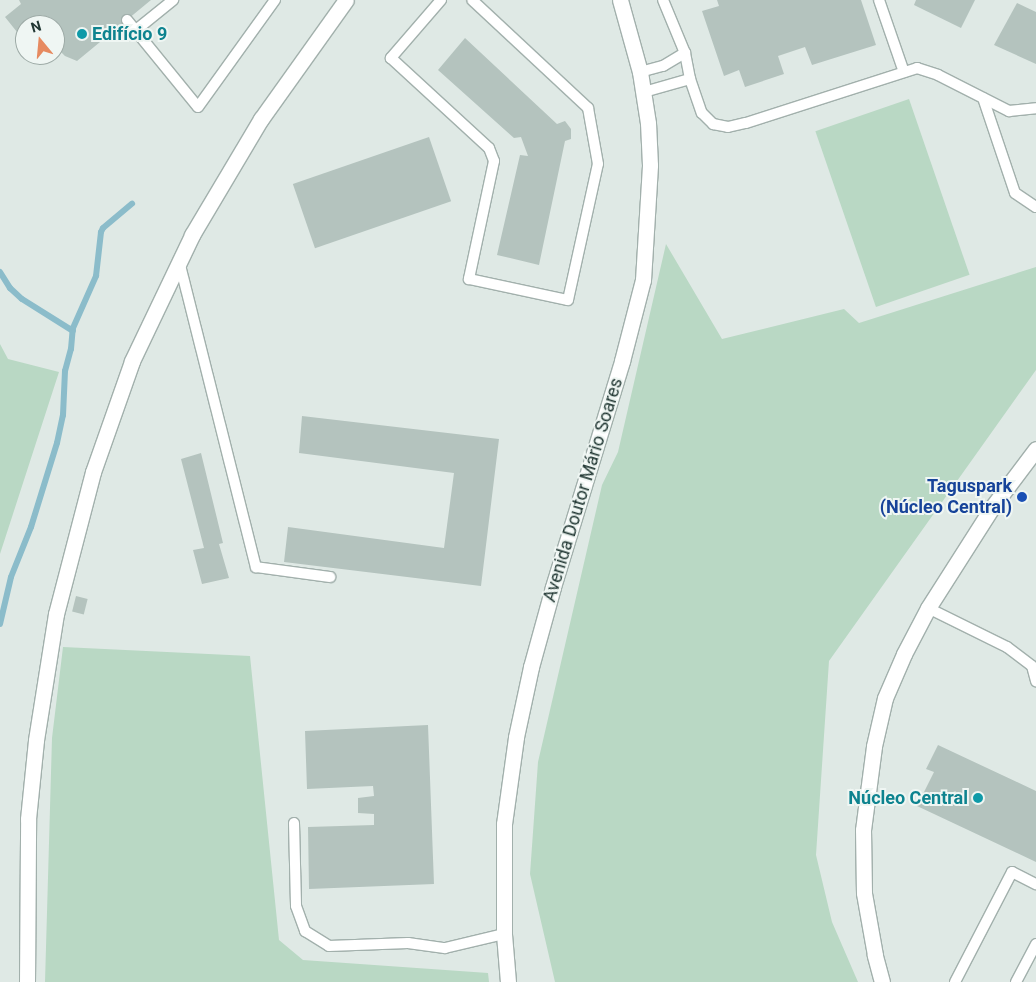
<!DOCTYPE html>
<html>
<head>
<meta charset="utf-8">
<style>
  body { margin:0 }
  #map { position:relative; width:1036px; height:982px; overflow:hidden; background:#dfe9e5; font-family:Roboto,sans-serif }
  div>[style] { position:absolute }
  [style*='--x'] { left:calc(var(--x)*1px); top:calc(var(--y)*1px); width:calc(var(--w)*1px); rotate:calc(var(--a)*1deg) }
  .green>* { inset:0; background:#b9d8c4; transform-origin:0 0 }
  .stream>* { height:6px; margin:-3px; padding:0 3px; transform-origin:3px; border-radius:3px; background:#8bbcca }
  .building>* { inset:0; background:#b4c3be; transform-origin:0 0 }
  .roads { filter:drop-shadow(1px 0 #a2b0ac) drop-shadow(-1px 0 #a2b0ac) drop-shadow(0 1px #a2b0ac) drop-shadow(0 -1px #a2b0ac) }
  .lane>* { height:10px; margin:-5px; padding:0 5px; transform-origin:5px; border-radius:5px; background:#fff }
  .street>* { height:15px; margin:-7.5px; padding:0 7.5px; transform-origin:7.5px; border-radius:7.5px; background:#fff }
  .secondary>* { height:15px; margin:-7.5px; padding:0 7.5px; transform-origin:7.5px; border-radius:7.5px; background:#fff }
  .dots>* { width:14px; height:14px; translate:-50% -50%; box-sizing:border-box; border:2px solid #eff6f3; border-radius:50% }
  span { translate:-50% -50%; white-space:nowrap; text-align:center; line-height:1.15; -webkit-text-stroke:4px #eff6f3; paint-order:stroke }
  .culture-label { font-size:18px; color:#0d838f; font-weight:700 }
  .left { translate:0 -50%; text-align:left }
  .right { translate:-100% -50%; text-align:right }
  .transit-label { font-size:18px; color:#164399; font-weight:700 }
  .street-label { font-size:18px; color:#213733 }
  .north { position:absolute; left:15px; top:15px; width:50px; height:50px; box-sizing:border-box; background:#eff6f3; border:1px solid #9daaa6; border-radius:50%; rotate:343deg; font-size:14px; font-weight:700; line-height:20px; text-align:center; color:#213733 }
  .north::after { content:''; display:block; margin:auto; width:18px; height:22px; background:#e68a60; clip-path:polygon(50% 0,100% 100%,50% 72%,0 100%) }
</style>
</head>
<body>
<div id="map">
  <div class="green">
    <div style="left:909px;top:99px;width:186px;height:99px;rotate:71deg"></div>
    <div style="clip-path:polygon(666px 244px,722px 339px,844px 309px,859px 323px,1036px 267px,1036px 370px,829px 661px,816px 855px,832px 922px,858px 982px,555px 982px,530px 874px,538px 762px,602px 485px,618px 452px)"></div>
    <div style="clip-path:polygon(0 344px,8px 359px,59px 372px,0 554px)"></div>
    <div style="clip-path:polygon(63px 647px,250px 656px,279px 940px,303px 960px,488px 973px,489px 982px,45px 982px,52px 738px)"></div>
  </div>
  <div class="stream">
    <div style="--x:0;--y:272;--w:19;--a:58"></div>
    <div style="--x:10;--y:288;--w:16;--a:43"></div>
    <div style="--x:22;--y:299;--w:60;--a:32.1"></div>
    <div style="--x:0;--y:624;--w:48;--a:-76.8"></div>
    <div style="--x:11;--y:577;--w:54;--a:-68.2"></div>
    <div style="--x:31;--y:527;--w:88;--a:-72.8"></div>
    <div style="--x:57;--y:443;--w:29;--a:-78"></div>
    <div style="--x:63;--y:415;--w:44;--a:-87.4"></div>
    <div style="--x:65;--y:371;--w:23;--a:-75"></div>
    <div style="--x:71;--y:349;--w:21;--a:-85"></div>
    <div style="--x:73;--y:328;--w:57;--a:-66.1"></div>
    <div style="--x:96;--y:276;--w:44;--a:-83.5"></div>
    <div style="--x:101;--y:232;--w:4;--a:-63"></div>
    <div style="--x:103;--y:228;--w:38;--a:-40"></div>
  </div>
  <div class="building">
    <div style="clip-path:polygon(19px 0,151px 0,77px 61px,65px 56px,55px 46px,55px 25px,25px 25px,25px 42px,5px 17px,21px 4px)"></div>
    <div style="clip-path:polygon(717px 0,861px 0,876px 45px,812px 65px,805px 47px,778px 56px,784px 74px,745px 87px,739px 70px,724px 76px,702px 11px,719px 6px)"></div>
    <div style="clip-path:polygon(916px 0,975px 0,961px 28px,914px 5px)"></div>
    <div style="clip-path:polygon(1017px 3px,1036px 12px,1036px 64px,994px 45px)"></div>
    <div style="clip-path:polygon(465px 38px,557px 124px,565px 121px,571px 129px,571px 139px,565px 141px,539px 265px,497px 255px,520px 155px,528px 156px,521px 137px,514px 138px,438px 70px)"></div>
    <div style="left:429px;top:137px;width:68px;height:144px;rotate:71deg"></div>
    <div style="clip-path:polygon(302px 416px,499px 439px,481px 586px,284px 562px,288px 527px,444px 548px,454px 473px,299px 453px)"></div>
    <div style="clip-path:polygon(201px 453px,223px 543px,219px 544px,229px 578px,202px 584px,193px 550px,204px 548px,181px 459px)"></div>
    <div style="left:76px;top:596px;width:12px;height:16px;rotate:14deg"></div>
    <div style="clip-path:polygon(428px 725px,434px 884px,309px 889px,308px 827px,374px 825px,374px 814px,358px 813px,358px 798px,374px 796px,373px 786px,307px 789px,305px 731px)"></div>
    <div style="clip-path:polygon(938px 745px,1036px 791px,1036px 862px,917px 806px,934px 772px,926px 769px)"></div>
  </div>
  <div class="roads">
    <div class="lane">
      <div style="--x:441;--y:0;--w:77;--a:130.8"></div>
      <div style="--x:391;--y:58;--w:133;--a:42.6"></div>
      <div style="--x:489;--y:148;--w:14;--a:69"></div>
      <div style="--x:494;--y:161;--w:121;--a:102"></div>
      <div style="--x:469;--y:279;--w:101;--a:12"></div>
      <div style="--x:568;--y:300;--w:139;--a:-77.6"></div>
      <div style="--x:598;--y:164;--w:57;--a:-100.1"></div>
      <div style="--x:588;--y:108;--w:158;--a:-137"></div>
      <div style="--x:879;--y:0;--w:76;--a:70.9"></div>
      <div style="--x:127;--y:20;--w:112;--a:50.8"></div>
      <div style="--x:198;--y:107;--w:132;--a:-54.3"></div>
      <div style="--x:136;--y:30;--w:48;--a:-39"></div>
      <div style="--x:685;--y:53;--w:26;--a:79"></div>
      <div style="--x:640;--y:72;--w:24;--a:-15"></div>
      <div style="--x:663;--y:66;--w:26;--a:-31"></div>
      <div style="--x:685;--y:53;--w:57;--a:-112.5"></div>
      <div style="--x:644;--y:92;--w:48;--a:-15.8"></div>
      <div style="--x:690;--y:79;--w:36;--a:71"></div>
      <div style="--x:702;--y:113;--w:16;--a:45"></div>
      <div style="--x:713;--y:124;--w:15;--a:11"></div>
      <div style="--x:728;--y:127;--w:18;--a:-13"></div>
      <div style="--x:746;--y:123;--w:180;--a:-17.8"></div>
      <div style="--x:917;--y:68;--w:22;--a:18"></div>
      <div style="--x:938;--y:75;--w:80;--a:26.9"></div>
      <div style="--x:1009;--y:111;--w:27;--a:-6"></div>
      <div style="--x:983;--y:98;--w:100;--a:71.4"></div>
      <div style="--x:1015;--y:193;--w:25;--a:34"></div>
      <div style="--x:179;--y:261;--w:316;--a:75.9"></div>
      <div style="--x:256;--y:567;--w:75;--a:7.7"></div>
      <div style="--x:928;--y:608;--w:88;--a:26.3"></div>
      <div style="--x:1007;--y:647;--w:31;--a:37"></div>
      <div style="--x:1032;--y:666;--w:16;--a:75"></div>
      <div style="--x:294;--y:823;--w:83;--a:88.6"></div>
      <div style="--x:296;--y:906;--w:27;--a:70"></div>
      <div style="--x:305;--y:931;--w:28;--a:32"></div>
      <div style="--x:329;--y:946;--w:79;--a:-2.2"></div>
      <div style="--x:408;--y:943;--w:37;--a:8"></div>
      <div style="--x:445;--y:948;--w:61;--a:-13.3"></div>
      <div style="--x:955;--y:982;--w:124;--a:-62.6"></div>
      <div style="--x:1012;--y:872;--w:27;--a:27"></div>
      <div style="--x:1016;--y:982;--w:43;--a:-62.2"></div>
    </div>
    <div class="street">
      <div style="--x:508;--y:982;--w:48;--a:-94.8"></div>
      <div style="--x:504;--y:934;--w:110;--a:-90"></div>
      <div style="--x:504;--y:824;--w:88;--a:-82.1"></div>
      <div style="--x:516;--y:737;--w:72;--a:-77.9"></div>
      <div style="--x:531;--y:667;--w:83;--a:-74.6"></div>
      <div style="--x:553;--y:587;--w:236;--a:-73"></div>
      <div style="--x:622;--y:361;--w:84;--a:-75.5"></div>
      <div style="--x:643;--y:280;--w:115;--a:-86.5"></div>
      <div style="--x:650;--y:165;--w:42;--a:-92.7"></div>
      <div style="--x:648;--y:123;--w:52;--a:-98.9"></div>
      <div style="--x:640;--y:72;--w:75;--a:-105.5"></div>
    </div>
    <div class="secondary">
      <div style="--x:27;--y:982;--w:163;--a:-89.6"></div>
      <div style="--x:28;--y:819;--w:79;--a:-84.2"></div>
      <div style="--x:36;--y:740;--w:128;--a:-81"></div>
      <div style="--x:56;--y:614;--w:147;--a:-75.4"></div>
      <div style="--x:93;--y:472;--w:118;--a:-70.6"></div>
      <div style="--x:132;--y:361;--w:140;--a:-64.5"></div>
      <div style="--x:192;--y:235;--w:135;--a:-59.3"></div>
      <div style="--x:261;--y:119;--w:146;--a:-54.5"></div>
      <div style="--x:882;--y:982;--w:28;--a:-105"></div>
      <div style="--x:875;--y:955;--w:63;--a:-100.1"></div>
      <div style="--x:864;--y:893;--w:63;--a:-90.9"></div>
      <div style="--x:863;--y:830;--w:85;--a:-82.5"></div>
      <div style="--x:874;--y:746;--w:49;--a:-77.1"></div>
      <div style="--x:885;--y:698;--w:48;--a:-66.6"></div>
      <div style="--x:904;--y:654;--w:52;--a:-62.4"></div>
      <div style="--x:928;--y:608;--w:121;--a:-57.5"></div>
      <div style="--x:993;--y:506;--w:71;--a:-53"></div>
    </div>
  </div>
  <div class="dots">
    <div style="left:82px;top:34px;background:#0f9aa8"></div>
    <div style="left:1022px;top:497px;background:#1a4fb4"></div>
    <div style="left:978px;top:798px;background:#0f9aa8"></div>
  </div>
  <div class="culture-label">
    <span class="left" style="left:92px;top:34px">Edifício 9</span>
    <span class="right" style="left:968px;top:798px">Núcleo Central</span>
  </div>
  <div class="transit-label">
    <span class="right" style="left:1012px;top:497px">Taguspark<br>(Núcleo Central)</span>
  </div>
  <div class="street-label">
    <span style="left:583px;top:490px;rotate:-73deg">Avenida Doutor Mário Soares</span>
  </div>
  <div class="north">N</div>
</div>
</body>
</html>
